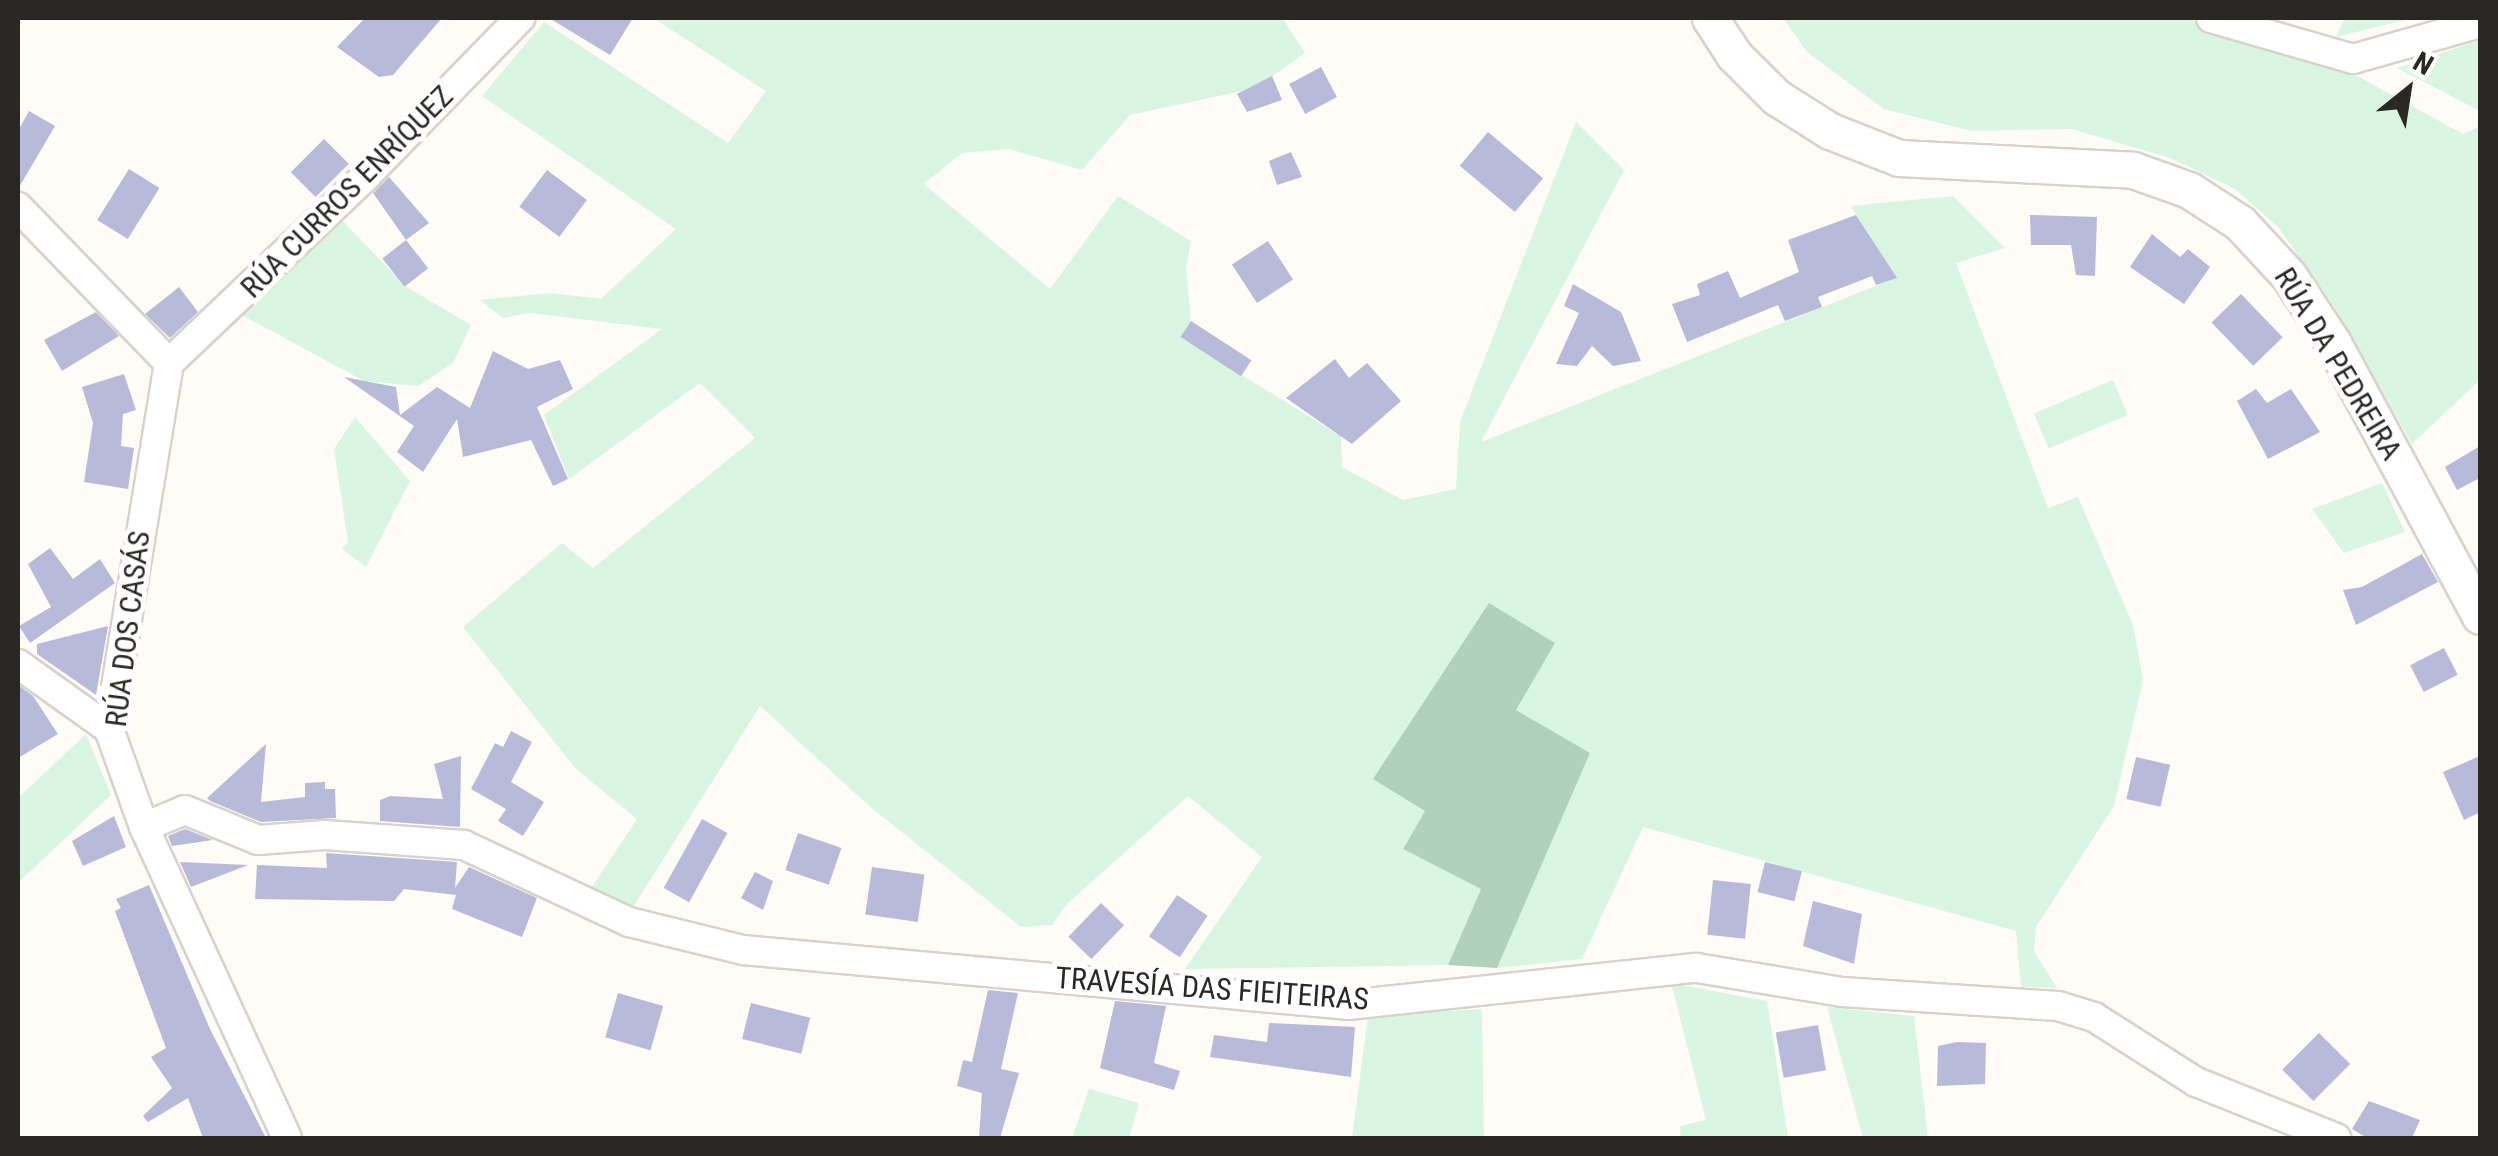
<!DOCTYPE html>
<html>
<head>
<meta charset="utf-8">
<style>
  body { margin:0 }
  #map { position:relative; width:2498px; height:1156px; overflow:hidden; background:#fffbf7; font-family:"Roboto Condensed",sans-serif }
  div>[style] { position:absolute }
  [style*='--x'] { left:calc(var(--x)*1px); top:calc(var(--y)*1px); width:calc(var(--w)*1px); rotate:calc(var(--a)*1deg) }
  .green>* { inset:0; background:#d9f6e3; transform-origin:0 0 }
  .forest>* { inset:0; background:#b1d1bc }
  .building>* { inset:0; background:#b8bada; transform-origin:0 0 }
  .roads { filter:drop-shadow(2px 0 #d9d2cc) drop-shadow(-2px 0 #d9d2cc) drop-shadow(0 2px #d9d2cc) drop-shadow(0 -2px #d9d2cc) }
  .minor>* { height:28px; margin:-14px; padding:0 14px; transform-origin:14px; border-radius:14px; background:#fff }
  .tertiary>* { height:35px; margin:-17.5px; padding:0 17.5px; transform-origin:17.5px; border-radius:17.5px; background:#fff }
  span { translate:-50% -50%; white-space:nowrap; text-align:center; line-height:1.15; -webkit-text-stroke:10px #fff; paint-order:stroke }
  .street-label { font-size:30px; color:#2a2825 }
  .frame { position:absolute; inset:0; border:20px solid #2a2825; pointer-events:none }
  .north { position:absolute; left:2358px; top:40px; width:100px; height:100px; -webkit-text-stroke:8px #fff; paint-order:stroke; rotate:30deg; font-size:28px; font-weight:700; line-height:40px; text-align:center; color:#2a2825 }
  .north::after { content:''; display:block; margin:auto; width:35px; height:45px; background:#2a2825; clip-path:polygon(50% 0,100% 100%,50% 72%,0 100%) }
</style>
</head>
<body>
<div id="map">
  <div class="green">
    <div style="clip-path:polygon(653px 18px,1282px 18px,1305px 53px,1256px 88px,1130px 115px,1082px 170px,1009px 149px,962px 153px,924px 184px,1050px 289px,1118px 196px,1191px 241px,1186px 268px,1191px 321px,1182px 338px,1341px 436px,1342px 467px,1403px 500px,1456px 489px,1460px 422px,1576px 122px,1624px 170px,1481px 442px,1896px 278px,1851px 206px,1953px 196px,2005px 248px,1956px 263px,2048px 508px,2078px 497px,2133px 625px,2143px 680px,2114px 806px,2036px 927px,2034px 951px,2057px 988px,2021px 987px,2016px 931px,1643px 827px,1582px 959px,1497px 968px,1590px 753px,1425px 811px,1403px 849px,1481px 888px,1448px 965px,1185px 969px,1262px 857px,1188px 796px,1067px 904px,1052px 925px,1021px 927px,869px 806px,760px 706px,633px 907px,590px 890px,637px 819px,576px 769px,463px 627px,562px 543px,593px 568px,755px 438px,700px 383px,569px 479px,544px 415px,662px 329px,530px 313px,503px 318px,480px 300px,551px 293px,601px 299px,676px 229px,482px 96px,544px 22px,728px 143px,766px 91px)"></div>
    <div style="clip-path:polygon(1783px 18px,2184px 18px,2341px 67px,2463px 134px,2480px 126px,2480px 380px,2412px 444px,2331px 302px,2279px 228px,2235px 189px,2170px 158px,2072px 129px,1972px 131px,1884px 109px,1807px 52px)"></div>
    <div style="clip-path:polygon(2345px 18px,2413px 18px,2336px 37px)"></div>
    <div style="clip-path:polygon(2480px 40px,2480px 111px,2397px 68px)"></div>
    <div style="clip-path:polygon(337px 215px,405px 286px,471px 325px,453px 363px,418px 386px,364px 381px,240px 314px)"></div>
    <div style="left:2113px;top:380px;width:38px;height:86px;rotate:67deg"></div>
    <div style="clip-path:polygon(355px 417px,410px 481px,366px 567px,342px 549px,348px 542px,334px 449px)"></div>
    <div style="clip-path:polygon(2382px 483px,2405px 532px,2344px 553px,2312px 509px)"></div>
    <div style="clip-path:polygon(86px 734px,111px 795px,18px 883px,18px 798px)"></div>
    <div style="clip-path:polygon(1671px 983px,1767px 1001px,1788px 1138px,1681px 1138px,1680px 1126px,1706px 1120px)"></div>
    <div style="clip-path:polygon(1827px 1007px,1914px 1016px,1928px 1138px,1863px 1138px)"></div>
    <div style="clip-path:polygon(1482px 1009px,1484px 1138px,1352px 1138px,1368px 1016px)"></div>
    <div style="clip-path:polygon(1089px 1089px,1139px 1103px,1129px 1138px,1072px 1138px)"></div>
  </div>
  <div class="forest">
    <div style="clip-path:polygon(1489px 603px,1555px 643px,1516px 710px,1590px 753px,1497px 968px,1448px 965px,1481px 889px,1403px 849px,1425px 811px,1373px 779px)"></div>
  </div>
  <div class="building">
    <div style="clip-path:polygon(365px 18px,442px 18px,393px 75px,379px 77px,337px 47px)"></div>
    <div style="clip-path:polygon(549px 18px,633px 18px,610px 55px)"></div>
    <div style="left:1321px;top:67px;width:34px;height:36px;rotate:62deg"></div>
    <div style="clip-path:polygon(1272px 76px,1282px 100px,1247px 112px,1237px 94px)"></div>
    <div style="clip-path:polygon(29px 111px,55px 126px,18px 189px,18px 131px)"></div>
    <div style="left:1488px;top:132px;width:72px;height:44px;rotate:40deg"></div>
    <div style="left:324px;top:139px;width:35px;height:47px;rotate:45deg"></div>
    <div style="clip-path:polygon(1291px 152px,1302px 177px,1277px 185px,1269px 161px)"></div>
    <div style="left:129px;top:169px;width:36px;height:60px;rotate:32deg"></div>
    <div style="left:547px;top:170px;width:50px;height:46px;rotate:37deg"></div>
    <div style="clip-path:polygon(389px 177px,429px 223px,406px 240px,373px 193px)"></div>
    <div style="clip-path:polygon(1856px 215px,1897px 278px,1876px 285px,1872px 276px,1818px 297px,1822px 307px,1785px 321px,1778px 305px,1687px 342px,1672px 304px,1700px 295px,1697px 284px,1728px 271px,1740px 298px,1799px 272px,1788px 240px)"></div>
    <div style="clip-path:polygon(2030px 215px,2097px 217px,2095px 276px,2076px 275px,2071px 245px,2031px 245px)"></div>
    <div style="clip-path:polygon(2152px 234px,2180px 257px,2188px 249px,2210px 267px,2184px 304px,2130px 267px)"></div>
    <div style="left:406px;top:240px;width:36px;height:30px;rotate:52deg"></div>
    <div style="left:1268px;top:241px;width:46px;height:43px;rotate:57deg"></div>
    <div style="clip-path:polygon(1573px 284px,1621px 312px,1641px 361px,1613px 366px,1592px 346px,1577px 366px,1556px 364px,1579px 313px,1564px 306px)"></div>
    <div style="clip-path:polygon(179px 287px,198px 312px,170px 338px,145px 314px)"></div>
    <div style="left:2241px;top:294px;width:60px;height:41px;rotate:46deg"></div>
    <div style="clip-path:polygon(96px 312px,119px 336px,62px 371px,44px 340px)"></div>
    <div style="left:1191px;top:321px;width:72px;height:19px;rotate:33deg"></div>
    <div style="clip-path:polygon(493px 351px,528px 369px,560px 360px,573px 389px,537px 407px,568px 479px,553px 486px,531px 440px,463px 457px,457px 419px,423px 472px,397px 452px,414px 426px,344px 377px,396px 387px,400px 415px,437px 387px,470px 408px)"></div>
    <div style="clip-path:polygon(1335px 359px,1349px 378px,1367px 363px,1401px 401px,1352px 444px,1286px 398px)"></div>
    <div style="clip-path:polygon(124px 374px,136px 410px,123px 414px,121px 446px,134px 448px,128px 489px,84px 482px,93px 423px,82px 387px)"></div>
    <div style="clip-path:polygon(2256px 389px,2267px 403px,2291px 389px,2320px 432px,2268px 459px,2237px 401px)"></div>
    <div style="clip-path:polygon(2480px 446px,2480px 478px,2457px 490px,2445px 467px)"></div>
    <div style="clip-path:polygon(50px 548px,73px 579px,100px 559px,115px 583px,30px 643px,19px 626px,51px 607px,28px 564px)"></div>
    <div style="clip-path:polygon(2422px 554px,2438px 582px,2356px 625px,2343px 590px,2362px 587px)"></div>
    <div style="clip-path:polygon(108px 626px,96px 695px,37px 654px,37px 644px)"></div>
    <div style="left:2444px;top:648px;width:30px;height:38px;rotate:63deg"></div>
    <div style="clip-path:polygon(18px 685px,33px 696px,58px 734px,18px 758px)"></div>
    <div style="clip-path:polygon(511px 731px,532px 742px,511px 782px,544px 802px,523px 836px,498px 821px,506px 809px,471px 789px,495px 743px,503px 747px)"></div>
    <div style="clip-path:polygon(266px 744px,261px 802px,305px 797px,305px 783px,325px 782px,325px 789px,335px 789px,336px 818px,261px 822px,210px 801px,207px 798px)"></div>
    <div style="clip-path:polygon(461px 756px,460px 827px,380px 821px,380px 800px,390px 796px,443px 799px,434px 764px)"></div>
    <div style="clip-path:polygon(2480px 756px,2480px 812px,2464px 820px,2443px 772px)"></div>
    <div style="left:2136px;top:757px;width:35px;height:43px;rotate:13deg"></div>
    <div style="clip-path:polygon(114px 816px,126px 847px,83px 866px,72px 841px)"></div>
    <div style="left:702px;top:819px;width:29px;height:79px;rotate:29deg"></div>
    <div style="clip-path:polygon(185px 829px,213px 840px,172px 846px,168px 836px)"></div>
    <div style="left:798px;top:833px;width:46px;height:39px;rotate:19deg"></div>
    <div style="clip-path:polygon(326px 853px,457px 862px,455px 888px,469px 867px,537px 898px,522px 937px,452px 909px,456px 895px,404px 889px,394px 901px,255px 899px,257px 865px,327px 868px)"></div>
    <div style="clip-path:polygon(180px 862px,248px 865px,191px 887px)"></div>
    <div style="left:1765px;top:862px;width:38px;height:31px;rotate:14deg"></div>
    <div style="left:872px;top:867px;width:53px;height:48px;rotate:8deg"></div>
    <div style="clip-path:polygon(755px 872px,773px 881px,763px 910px,741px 898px)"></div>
    <div style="left:1713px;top:880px;width:38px;height:55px;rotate:6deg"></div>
    <div style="clip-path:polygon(149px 885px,210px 1029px,266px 1138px,203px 1138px,188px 1098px,148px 1122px,143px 1116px,172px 1088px,151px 1057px,166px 1048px,115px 911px,121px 908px,116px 899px)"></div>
    <div style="left:1177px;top:895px;width:37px;height:50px;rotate:34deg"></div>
    <div style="clip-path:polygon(1813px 901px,1862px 914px,1854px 964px,1803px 946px)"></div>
    <div style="left:1101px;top:903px;width:32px;height:47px;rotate:44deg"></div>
    <div style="clip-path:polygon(988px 990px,1018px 993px,1001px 1069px,1019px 1073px,1000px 1138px,979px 1138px,982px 1093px,957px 1086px,963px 1060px,972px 1062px)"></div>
    <div style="left:618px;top:993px;width:47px;height:46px;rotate:16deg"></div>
    <div style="clip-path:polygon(1115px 1001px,1166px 1006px,1154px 1063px,1180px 1071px,1174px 1090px,1100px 1068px)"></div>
    <div style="left:751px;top:1003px;width:61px;height:37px;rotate:14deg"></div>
    <div style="clip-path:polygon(1269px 1023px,1355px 1027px,1351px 1077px,1210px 1057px,1214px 1035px,1267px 1042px)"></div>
    <div style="left:1818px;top:1025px;width:46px;height:43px;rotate:80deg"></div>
    <div style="left:2319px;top:1033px;width:44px;height:52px;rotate:45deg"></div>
    <div style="clip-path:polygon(1957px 1042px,1986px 1043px,1985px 1084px,1937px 1086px,1938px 1046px)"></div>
    <div style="clip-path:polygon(2369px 1101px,2420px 1120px,2412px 1138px,2367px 1138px,2352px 1129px)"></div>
  </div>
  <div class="roads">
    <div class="minor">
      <div style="--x:2211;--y:18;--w:148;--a:16.1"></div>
      <div style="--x:2353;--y:59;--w:132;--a:-15.8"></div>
      <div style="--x:18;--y:207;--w:217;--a:45.9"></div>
      <div style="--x:169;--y:363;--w:371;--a:99.3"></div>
      <div style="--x:109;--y:729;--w:104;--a:70.3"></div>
      <div style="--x:144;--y:827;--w:342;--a:65.3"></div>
      <div style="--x:169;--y:363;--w:272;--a:-43.5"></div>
      <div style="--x:366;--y:176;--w:221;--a:-45.7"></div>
      <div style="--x:18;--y:664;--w:112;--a:35.5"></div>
      <div style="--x:144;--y:827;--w:44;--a:-22.5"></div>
      <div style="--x:185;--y:810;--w:79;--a:22.3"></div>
      <div style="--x:258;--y:840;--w:67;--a:-4.3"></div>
      <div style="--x:325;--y:835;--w:139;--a:4.1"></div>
      <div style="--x:464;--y:845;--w:182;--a:25"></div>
      <div style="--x:629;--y:922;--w:117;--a:13.8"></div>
      <div style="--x:743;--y:950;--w:607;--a:5.19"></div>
      <div style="--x:1348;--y:1005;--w:351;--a:-6.1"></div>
      <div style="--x:1697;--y:968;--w:147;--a:9.4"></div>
      <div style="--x:1842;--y:992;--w:216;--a:3.7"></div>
      <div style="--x:2058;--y:1006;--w:38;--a:17"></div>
      <div style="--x:2094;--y:1017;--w:121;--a:32.5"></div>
      <div style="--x:2196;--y:1082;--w:151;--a:21.8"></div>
    </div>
    <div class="tertiary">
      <div style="--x:1710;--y:18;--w:44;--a:57"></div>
      <div style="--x:1734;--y:55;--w:59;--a:45"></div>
      <div style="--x:1776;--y:97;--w:64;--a:32.2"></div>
      <div style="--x:1830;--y:131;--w:74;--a:21.4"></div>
      <div style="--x:1899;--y:158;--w:234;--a:2.9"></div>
      <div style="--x:2133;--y:170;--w:59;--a:19.7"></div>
      <div style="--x:2189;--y:190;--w:61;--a:32.9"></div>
      <div style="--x:2240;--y:223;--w:72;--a:47.2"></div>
      <div style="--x:2289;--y:276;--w:80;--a:56.7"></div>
      <div style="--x:2333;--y:343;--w:310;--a:61.7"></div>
    </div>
  </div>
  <div class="street-label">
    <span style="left:347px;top:192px;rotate:-45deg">RÚA CURROS ENRÍQUEZ</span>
    <span style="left:2338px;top:364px;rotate:59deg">RÚA DA PEDREIRA</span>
    <span style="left:128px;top:629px;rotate:-83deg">RÚA DOS CASÁS</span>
    <span style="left:1212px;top:989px;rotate:4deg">TRAVESÍA DAS FIEITEIRAS</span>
  </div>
  <div class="frame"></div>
  <div class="north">N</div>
</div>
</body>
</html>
